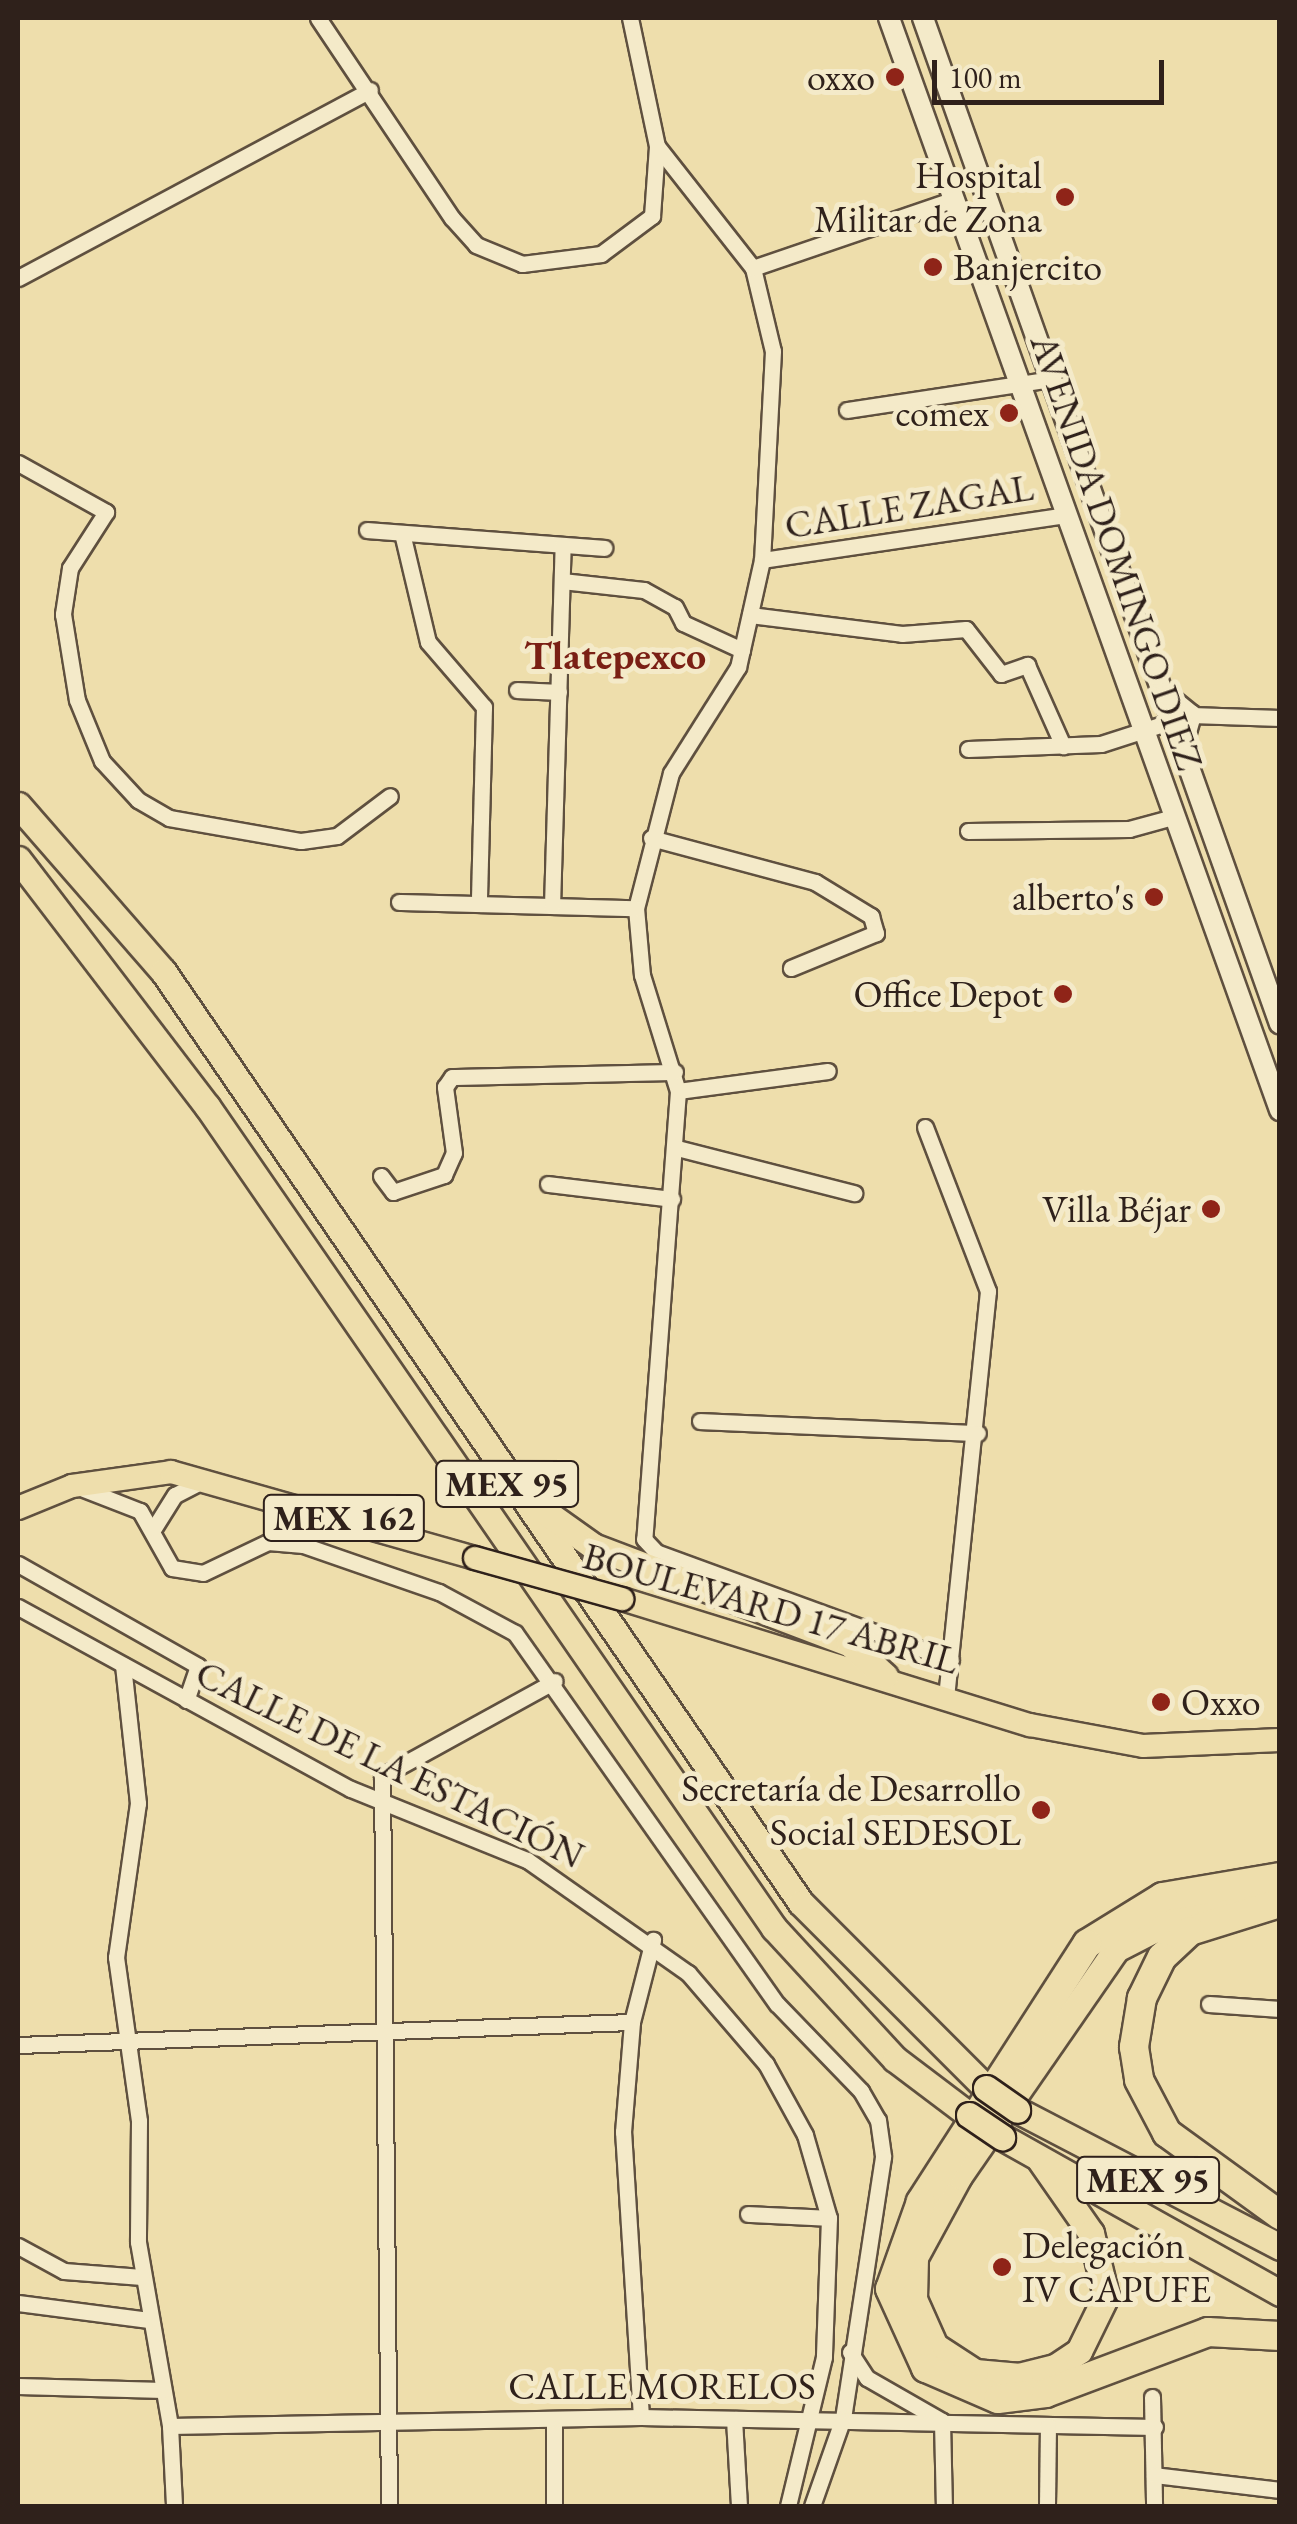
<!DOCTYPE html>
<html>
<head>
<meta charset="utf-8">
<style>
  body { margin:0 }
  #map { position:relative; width:1297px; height:2524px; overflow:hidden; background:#eedeac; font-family:"EB Garamond",serif }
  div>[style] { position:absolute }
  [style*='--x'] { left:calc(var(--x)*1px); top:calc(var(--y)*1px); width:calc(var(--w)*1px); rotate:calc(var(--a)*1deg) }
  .roads { filter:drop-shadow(2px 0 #5f503f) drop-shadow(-2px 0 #5f503f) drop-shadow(0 2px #5f503f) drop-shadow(0 -2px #5f503f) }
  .minor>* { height:15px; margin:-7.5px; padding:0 7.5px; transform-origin:7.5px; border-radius:7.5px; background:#f4eac9 }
  .secondary>* { height:20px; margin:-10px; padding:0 10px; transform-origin:10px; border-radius:10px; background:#f4eac9 }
  .primary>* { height:22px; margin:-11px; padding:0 11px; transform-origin:11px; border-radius:11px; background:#eedeac }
  .trunk>* { height:25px; margin:-12.5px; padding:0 12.5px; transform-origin:12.5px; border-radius:12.5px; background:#eedeac }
  .motorway>* { height:28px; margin:-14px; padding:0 14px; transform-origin:14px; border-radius:14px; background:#eedeac }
  .bridges { filter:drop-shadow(2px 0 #2f211b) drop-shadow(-2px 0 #2f211b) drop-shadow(0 2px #2f211b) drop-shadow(0 -2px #2f211b) }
  .primary-bridge>* { height:22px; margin:-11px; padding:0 11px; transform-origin:11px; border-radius:11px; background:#eedeac }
  .trunk-bridge>* { height:25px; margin:-12.5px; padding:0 12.5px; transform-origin:12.5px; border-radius:12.5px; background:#eedeac }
  .dots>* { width:28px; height:28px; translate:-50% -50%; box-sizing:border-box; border:5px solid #f4eac9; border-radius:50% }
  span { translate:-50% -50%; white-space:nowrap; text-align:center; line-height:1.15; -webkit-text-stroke:10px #f4eac9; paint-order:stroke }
  .shield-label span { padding:2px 8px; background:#f4eac9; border:2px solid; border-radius:8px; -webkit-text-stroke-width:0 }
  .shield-label { font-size:35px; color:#2f211b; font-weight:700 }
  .poi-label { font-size:38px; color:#2f211b }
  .right { translate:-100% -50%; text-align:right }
  .left { translate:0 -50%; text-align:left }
  .street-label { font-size:38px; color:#2f211b }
  .neighbourhood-label { font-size:40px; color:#7a1f14; font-weight:700 }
  .frame { position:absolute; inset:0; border:20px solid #2f211b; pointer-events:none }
  .scale { position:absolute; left:932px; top:60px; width:232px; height:45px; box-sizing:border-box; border:5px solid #2f211b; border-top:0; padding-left:12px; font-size:30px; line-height:35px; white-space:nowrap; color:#2f211b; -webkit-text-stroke:8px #f4eac9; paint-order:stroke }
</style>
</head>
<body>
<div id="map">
  <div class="roads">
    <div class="minor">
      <div style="--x:318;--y:18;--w:241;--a:56.2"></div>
      <div style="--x:452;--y:218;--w:36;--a:48"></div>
      <div style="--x:476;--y:245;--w:50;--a:22.4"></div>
      <div style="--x:522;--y:264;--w:80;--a:-7.2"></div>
      <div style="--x:601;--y:254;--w:64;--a:-36.7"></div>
      <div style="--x:652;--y:216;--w:70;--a:-85.9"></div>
      <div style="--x:657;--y:146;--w:131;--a:-101.9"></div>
      <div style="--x:657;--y:146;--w:155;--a:51.8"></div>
      <div style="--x:753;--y:268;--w:85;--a:76.5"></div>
      <div style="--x:773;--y:351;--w:209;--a:93"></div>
      <div style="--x:762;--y:560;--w:110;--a:102.6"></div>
      <div style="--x:738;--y:667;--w:125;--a:122.3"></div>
      <div style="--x:671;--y:773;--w:139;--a:104.5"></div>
      <div style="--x:636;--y:908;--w:67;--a:84.9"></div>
      <div style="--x:642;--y:975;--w:121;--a:72.8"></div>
      <div style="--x:678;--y:1091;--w:449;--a:94.3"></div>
      <div style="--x:644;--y:1539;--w:18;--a:47"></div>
      <div style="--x:656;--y:1552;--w:314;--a:20.1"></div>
      <div style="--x:753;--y:268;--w:213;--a:-18.9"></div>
      <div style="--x:18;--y:278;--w:399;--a:-28.1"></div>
      <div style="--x:847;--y:410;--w:207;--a:-8.6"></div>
      <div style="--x:18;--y:463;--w:101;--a:29.1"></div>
      <div style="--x:106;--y:512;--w:67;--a:122.7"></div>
      <div style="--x:70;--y:568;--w:47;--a:98.7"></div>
      <div style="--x:63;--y:614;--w:87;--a:80.8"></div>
      <div style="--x:77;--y:700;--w:66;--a:67.7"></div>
      <div style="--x:102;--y:761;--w:53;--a:47.3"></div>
      <div style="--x:138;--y:800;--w:36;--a:30"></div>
      <div style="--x:169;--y:818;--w:134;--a:9.9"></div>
      <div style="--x:301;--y:841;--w:36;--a:-8"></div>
      <div style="--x:337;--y:836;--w:66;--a:-37"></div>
      <div style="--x:367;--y:530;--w:238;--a:4.3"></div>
      <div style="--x:402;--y:533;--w:112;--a:76.6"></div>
      <div style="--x:428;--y:642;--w:86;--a:49.3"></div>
      <div style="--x:484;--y:707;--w:197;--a:91.5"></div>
      <div style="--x:762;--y:560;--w:306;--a:-8.4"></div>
      <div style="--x:562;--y:581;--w:82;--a:6.3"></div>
      <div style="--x:644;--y:590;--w:35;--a:29"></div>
      <div style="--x:675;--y:607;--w:18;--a:63"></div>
      <div style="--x:683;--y:623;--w:65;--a:24.6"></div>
      <div style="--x:750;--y:615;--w:153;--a:7.1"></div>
      <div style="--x:902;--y:634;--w:64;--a:-4.5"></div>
      <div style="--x:966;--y:629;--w:57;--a:52.1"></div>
      <div style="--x:1001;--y:674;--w:28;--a:-19"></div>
      <div style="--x:1027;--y:665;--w:89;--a:66"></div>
      <div style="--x:517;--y:690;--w:42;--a:2.7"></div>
      <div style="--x:968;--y:749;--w:133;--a:-2.2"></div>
      <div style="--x:1101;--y:744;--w:95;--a:-17.9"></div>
      <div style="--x:1191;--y:715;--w:89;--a:1.9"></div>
      <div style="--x:968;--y:831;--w:161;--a:-0.7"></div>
      <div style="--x:1129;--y:829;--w:46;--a:-15.3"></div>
      <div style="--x:651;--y:838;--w:170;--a:15"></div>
      <div style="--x:815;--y:882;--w:66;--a:31.3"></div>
      <div style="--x:871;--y:916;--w:18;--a:74"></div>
      <div style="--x:876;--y:933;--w:92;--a:157.6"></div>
      <div style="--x:399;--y:902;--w:237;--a:1.5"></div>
      <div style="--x:552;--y:906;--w:361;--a:-88.3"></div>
      <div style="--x:678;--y:1091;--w:151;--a:-7.6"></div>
      <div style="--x:925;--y:1127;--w:176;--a:69"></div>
      <div style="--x:988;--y:1291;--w:405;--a:95.9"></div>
      <div style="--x:677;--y:1148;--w:183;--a:14.3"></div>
      <div style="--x:381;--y:1176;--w:20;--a:53"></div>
      <div style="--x:393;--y:1192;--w:54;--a:-18.4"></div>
      <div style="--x:444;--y:1175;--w:24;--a:-66"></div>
      <div style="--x:454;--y:1153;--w:67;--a:-97.8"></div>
      <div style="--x:445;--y:1087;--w:12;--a:-55"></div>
      <div style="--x:452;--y:1077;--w:223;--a:-1.3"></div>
      <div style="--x:548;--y:1184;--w:125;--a:6.9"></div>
      <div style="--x:700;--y:1421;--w:278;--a:2.5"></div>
      <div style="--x:81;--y:1488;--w:63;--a:21.3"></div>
      <div style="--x:140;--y:1511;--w:65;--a:60.7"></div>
      <div style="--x:172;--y:1568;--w:31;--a:9"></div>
      <div style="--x:203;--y:1573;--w:72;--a:-25.5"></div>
      <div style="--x:268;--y:1542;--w:35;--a:5"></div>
      <div style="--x:303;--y:1545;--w:144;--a:19.1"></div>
      <div style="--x:439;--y:1592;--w:86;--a:28.3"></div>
      <div style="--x:515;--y:1633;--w:454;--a:54.8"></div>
      <div style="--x:777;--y:2004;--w:121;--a:46"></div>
      <div style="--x:861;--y:2091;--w:34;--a:60"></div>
      <div style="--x:878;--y:2120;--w:37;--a:82"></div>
      <div style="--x:883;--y:2157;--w:264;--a:98.7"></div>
      <div style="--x:843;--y:2418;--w:93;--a:109.4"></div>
      <div style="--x:154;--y:1528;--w:39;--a:-58"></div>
      <div style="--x:175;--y:1495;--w:31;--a:-27"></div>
      <div style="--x:18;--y:1564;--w:207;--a:29.5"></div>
      <div style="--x:198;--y:1666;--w:36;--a:109"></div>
      <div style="--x:18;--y:1607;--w:379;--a:28.7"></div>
      <div style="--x:351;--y:1789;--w:190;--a:22"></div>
      <div style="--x:527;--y:1860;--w:197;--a:35.1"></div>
      <div style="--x:688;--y:1973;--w:120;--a:49.4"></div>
      <div style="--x:766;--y:2064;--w:81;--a:61.2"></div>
      <div style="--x:805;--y:2135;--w:86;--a:73.9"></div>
      <div style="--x:829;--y:2218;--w:139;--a:92.1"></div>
      <div style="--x:824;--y:2357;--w:153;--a:103.6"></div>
      <div style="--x:123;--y:1665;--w:139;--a:83.8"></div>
      <div style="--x:138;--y:1803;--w:156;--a:98.1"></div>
      <div style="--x:116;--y:1957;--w:166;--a:82"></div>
      <div style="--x:139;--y:2121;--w:121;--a:90.5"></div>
      <div style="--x:138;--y:2242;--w:187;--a:80.1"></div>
      <div style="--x:170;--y:2426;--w:80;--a:87.1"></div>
      <div style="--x:1209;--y:2004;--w:71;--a:4"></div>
      <div style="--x:18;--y:2045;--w:614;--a:-2.15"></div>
      <div style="--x:748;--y:2214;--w:81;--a:2.8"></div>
      <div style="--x:18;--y:2246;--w:52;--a:28.5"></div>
      <div style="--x:64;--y:2271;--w:78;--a:4.4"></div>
      <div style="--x:18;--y:2303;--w:132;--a:7.4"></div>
      <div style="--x:850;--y:2352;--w:31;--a:57"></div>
      <div style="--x:867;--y:2378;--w:86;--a:29.8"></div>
      <div style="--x:942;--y:2421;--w:85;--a:88.7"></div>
      <div style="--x:18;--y:2386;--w:145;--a:1.6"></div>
      <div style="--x:1152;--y:2397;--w:109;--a:88.9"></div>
      <div style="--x:641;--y:2417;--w:286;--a:-93.6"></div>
      <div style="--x:623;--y:2132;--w:110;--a:-85.3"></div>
      <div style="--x:632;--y:2022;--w:85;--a:-75.6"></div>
      <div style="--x:554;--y:2419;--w:87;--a:90"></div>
      <div style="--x:734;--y:2419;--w:87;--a:86.7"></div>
      <div style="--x:170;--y:2426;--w:471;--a:-1.1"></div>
      <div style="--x:641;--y:2417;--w:514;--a:1.11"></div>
      <div style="--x:1154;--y:2475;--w:126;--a:6.8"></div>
      <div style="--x:389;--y:2506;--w:730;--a:-90.55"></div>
      <div style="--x:382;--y:1776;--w:197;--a:-28.8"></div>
      <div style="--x:1047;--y:2506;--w:80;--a:-89.3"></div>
    </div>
    <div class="secondary">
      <div style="--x:889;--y:18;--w:1160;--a:70.3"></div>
      <div style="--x:923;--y:18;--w:1067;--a:70.46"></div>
      <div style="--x:1161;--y:691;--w:38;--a:39"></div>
      <div style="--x:1191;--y:715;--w:37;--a:106"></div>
    </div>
    <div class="primary">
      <div style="--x:18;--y:1508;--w:58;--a:-22.2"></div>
      <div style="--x:72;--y:1486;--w:100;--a:-8"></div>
      <div style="--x:171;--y:1472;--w:316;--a:15.8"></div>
      <div style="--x:622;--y:1599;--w:427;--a:17.2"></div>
      <div style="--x:1030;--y:1725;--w:115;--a:10.5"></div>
      <div style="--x:1143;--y:1746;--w:137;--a:-2.5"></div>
    </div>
    <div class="trunk">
      <div style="--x:18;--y:805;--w:220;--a:48.9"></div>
      <div style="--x:163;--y:971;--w:1129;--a:55.61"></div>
      <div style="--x:801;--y:1903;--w:262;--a:45"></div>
      <div style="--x:18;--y:859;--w:311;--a:52.6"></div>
      <div style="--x:207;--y:1106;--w:999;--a:55.4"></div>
      <div style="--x:774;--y:1928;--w:178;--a:47.3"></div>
      <div style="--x:895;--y:2059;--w:93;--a:37.1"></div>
      <div style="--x:534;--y:1504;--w:72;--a:35.4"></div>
      <div style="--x:593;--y:1546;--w:274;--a:20.8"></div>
      <div style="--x:849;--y:1643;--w:49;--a:42.5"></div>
      <div style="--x:1017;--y:2110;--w:297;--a:27.5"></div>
      <div style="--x:1002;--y:2137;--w:319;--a:29.3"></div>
      <div style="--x:1040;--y:2160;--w:89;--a:55.1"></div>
      <div style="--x:1091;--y:2233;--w:65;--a:76.6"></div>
      <div style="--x:1106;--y:2296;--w:61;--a:116.1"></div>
      <div style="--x:1079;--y:2351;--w:29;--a:146"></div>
      <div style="--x:1055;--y:2367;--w:36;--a:166"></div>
      <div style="--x:1020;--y:2376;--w:45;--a:-174.9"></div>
      <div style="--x:975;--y:2372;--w:48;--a:-147"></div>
      <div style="--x:935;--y:2346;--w:51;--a:-114.1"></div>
      <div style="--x:914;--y:2299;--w:42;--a:-88.6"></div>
      <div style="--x:915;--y:2257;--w:92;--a:-61.5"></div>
      <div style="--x:959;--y:2176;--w:276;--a:-55.3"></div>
      <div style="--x:1116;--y:1949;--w:101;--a:-27.1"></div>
      <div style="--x:1206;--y:1903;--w:69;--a:-0.8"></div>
    </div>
    <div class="motorway">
      <div style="--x:1280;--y:1877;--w:119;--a:170.3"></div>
      <div style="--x:1163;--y:1897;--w:89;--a:148.3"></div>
      <div style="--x:1087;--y:1944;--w:307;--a:122.8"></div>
      <div style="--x:921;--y:2202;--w:92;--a:109.6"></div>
      <div style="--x:890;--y:2289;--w:87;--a:65.5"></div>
      <div style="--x:926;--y:2368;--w:78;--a:23.3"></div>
      <div style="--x:998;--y:2399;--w:48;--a:-7.1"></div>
      <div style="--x:1046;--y:2393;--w:173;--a:-20.6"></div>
      <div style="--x:1208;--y:2332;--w:72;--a:3.2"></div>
      <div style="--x:1280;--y:1903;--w:94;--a:162.7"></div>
      <div style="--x:1190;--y:1931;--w:38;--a:137"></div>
      <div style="--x:1162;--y:1957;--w:46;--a:116"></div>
      <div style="--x:1142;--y:1998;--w:50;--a:99.3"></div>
      <div style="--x:1134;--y:2047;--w:33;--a:81"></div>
      <div style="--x:1139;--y:2080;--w:60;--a:62.2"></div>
      <div style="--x:1167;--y:2133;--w:140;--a:36"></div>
    </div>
  </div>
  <div class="bridges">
    <div class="primary-bridge">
      <div style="--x:475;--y:1558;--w:153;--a:15.6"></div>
    </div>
    <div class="trunk-bridge">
      <div style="--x:986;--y:2088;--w:38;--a:35"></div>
      <div style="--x:969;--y:2115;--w:40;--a:34"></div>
    </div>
  </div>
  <div class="dots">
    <div style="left:895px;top:77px;background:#8f2418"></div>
    <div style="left:1065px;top:197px;background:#8f2418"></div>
    <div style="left:933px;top:267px;background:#8f2418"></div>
    <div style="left:1009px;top:413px;background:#8f2418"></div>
    <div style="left:1154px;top:897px;background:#8f2418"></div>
    <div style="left:1063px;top:994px;background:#8f2418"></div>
    <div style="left:1211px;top:1209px;background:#8f2418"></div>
    <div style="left:1161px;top:1702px;background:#8f2418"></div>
    <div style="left:1041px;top:1810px;background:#8f2418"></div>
    <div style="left:1002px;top:2267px;background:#8f2418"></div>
  </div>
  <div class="shield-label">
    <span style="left:507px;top:1484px">MEX 95</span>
    <span style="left:344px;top:1518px">MEX 162</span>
    <span style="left:1148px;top:2180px">MEX 95</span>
  </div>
  <div class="poi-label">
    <span class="right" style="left:875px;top:77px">oxxo</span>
    <span class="right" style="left:1042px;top:197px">Hospital<br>Militar de Zona</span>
    <span class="left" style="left:953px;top:267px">Banjercito</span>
    <span class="right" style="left:989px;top:413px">comex</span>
    <span class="right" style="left:1134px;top:897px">alberto's</span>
    <span class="right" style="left:1043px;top:994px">Office Depot</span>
    <span class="right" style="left:1191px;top:1209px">Villa Béjar</span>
    <span class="left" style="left:1181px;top:1702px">Oxxo</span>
    <span class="right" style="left:1021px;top:1810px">Secretaría de Desarrollo<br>Social SEDESOL</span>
    <span class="left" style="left:1022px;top:2267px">Delegación<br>IV CAPUFE</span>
  </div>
  <div class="street-label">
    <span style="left:909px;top:506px;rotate:-9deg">CALLE ZAGAL</span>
    <span style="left:1117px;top:552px;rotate:71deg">AVENIDA DOMINGO DIEZ</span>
    <span style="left:771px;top:1608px;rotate:16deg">BOULEVARD 17 ABRIL</span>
    <span style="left:390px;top:1764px;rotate:26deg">CALLE DE LA ESTACIÓN</span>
    <span style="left:662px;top:2386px">CALLE MORELOS</span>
  </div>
  <div class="neighbourhood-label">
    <span style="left:615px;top:655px">Tlatepexco</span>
  </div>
  <div class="frame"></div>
  <div class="scale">100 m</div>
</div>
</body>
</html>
